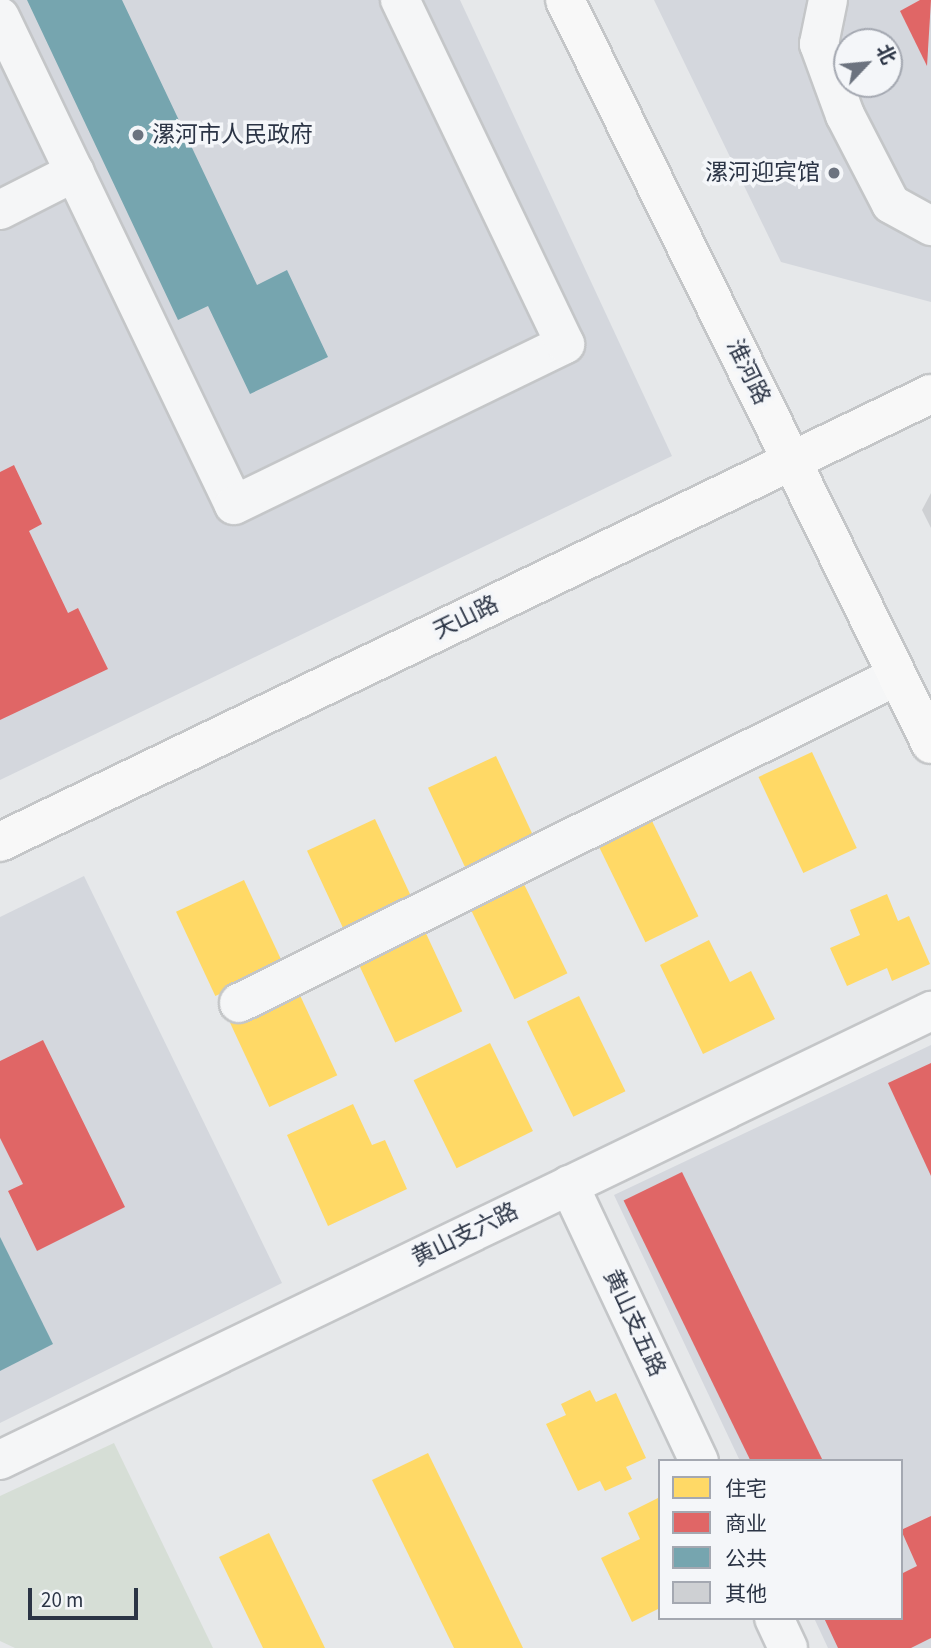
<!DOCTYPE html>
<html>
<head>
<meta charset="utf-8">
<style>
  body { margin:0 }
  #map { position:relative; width:931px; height:1648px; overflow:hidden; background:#e6e8ea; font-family:"Source Sans 3","Noto Sans SC",sans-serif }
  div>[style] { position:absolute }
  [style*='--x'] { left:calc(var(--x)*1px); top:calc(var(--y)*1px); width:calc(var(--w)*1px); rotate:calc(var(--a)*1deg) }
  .built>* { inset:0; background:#d4d7dd }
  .green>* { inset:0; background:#d6ded6 }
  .homes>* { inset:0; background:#ffd966; transform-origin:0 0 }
  .shops>* { inset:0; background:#e06666; transform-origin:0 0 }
  .public>* { inset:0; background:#76a5af }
  .building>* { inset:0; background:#ced0d3 }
  .roads { filter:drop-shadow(2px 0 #c4c6c8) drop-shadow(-2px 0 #c4c6c8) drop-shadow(0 2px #c4c6c8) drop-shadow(0 -2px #c4c6c8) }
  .street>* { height:38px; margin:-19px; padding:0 19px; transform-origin:19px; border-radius:19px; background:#f5f6f7 }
  .secondary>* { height:38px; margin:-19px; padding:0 19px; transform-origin:19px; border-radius:19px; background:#f8f8f8 }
  .dots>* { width:19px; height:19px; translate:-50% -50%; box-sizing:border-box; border:4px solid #f4f6f9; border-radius:50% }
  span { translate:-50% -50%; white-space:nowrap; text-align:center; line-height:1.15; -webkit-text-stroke:7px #f4f6f9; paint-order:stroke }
  .poi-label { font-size:23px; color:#2b3445 }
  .left { translate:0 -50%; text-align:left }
  .right { translate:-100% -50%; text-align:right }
  .street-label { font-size:23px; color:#2b3445 }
  .legend { position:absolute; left:658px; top:1459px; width:245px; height:161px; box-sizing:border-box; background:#f4f6f9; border:2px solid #a4a8b1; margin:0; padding:9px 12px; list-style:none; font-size:21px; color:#2b3445 }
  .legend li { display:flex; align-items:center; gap:14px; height:35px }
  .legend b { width:35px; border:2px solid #a4a8b1 }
  .north { position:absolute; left:833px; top:28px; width:70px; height:70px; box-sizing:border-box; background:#f4f6f9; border:2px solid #a4a8b1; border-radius:50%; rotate:64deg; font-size:19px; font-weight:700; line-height:28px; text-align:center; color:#2b3445 }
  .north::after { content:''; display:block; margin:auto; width:24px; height:32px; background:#6c737f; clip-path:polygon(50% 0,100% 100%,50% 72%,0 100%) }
  .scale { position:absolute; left:28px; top:1588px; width:110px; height:32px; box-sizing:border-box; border:4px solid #2b3445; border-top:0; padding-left:9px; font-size:21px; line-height:24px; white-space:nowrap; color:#2b3445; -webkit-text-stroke:5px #f4f6f9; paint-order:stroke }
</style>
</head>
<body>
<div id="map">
  <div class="built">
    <div style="clip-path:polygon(0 0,460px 0,672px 456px,0 780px)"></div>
    <div style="clip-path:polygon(evenodd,654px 0,931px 0,931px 302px,781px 262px,654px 0,847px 42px,889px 42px,889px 84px,847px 84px,847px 42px)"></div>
    <div style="clip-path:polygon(84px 876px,282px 1283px,0 1423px,0 917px)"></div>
    <div style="clip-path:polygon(931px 1045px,931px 1648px,828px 1648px,814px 1618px,901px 1618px,901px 1461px,740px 1461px,614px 1195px)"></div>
  </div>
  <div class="green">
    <div style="clip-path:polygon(114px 1443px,213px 1648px,15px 1648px,0 1641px,0 1496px)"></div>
  </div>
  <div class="homes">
    <div style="left:812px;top:752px;width:106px;height:59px;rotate:65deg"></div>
    <div style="left:496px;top:756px;width:93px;height:75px;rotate:65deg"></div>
    <div style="left:375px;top:819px;width:93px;height:75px;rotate:65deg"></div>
    <div style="left:652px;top:821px;width:106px;height:59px;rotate:64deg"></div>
    <div style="left:521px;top:878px;width:106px;height:59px;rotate:64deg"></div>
    <div style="left:244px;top:880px;width:93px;height:75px;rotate:65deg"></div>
    <div style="clip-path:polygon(887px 894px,898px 921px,909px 916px,930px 964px,892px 981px,887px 968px,847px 986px,830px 948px,860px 935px,850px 910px)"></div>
    <div style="left:423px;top:927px;width:93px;height:74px;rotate:65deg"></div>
    <div style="clip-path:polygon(709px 940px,730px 982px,751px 971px,775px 1019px,703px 1054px,660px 965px)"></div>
    <div style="left:298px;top:991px;width:93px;height:75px;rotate:65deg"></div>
    <div style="left:579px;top:996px;width:106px;height:58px;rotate:64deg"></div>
    <div style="left:490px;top:1043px;width:98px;height:85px;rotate:64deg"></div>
    <div style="clip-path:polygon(353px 1104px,372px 1145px,385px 1140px,407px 1189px,328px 1226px,287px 1135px)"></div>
    <div style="clip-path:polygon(590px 1390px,596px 1402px,616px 1393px,646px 1458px,626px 1467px,632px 1479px,605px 1491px,600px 1481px,578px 1491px,546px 1424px,566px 1415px,561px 1404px)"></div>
    <div style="clip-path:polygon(428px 1453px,523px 1648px,454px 1648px,372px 1480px)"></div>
    <div style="clip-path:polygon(660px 1497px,660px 1608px,632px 1622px,601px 1558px,640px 1539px,628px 1513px)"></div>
    <div style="clip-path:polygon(269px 1533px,325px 1648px,263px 1648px,219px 1557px)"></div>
  </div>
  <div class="shops">
    <div style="clip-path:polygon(920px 0,931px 0,927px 66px,900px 11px)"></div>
    <div style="clip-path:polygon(14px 465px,42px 524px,29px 531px,68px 613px,78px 608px,108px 669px,0 720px,0 472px)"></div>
    <div style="clip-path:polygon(43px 1040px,125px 1207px,37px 1251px,8px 1191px,23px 1184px,0 1138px,0 1061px)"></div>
    <div style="clip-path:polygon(931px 1063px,931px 1176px,888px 1083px)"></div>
    <div style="left:682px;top:1172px;width:320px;height:65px;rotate:64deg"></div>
    <div style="clip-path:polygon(931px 1516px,931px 1638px,911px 1648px,838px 1648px,824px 1618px,901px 1618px,901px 1574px,917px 1566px,901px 1530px)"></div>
  </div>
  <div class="public">
    <div style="clip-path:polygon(27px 0,122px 0,257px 285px,287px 270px,328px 357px,250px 394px,208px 306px,178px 320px)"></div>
    <div style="clip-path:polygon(0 1237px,53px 1344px,0 1371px)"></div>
  </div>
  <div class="building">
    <div style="clip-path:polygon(931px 493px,931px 528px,922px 510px)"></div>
  </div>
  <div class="roads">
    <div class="street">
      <div style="--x:828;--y:0;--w:45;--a:101.6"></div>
      <div style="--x:819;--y:44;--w:76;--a:69.9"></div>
      <div style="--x:845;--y:115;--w:100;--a:62.7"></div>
      <div style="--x:891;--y:204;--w:46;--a:28.8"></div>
      <div style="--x:0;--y:17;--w:541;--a:64.38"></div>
      <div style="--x:234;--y:505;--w:368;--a:-25.9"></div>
      <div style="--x:565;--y:344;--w:382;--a:-115.6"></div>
      <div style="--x:0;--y:210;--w:84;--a:-26.9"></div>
      <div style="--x:239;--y:1003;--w:735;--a:-26.43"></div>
      <div style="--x:569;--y:1185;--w:305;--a:64.8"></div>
      <div style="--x:0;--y:1460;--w:1034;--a:-25.75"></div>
      <div style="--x:774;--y:1618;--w:33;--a:65"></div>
    </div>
    <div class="secondary">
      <div style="--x:565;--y:0;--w:829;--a:63.81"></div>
      <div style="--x:0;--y:842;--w:1033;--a:-25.7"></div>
    </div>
  </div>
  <div class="dots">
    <div style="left:138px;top:135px;background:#6c737f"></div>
    <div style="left:834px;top:173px;background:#6c737f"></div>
  </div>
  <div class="poi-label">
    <span class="left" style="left:152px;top:135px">漯河市人民政府</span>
    <span class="right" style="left:820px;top:173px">漯河迎宾馆</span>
  </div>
  <div class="street-label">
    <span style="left:748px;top:372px;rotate:64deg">淮河路</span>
    <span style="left:466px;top:618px;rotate:-26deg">天山路</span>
    <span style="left:465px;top:1235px;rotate:-26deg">黄山支六路</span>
    <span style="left:634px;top:1323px;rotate:65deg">黄山支五路</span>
  </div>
  <ul class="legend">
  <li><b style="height:19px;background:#ffd966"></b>住宅</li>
  <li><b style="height:19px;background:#e06666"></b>商业</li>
  <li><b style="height:19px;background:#76a5af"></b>公共</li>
  <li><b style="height:19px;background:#ced0d3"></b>其他</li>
  </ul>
  <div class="north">北</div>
  <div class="scale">20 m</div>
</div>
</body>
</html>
